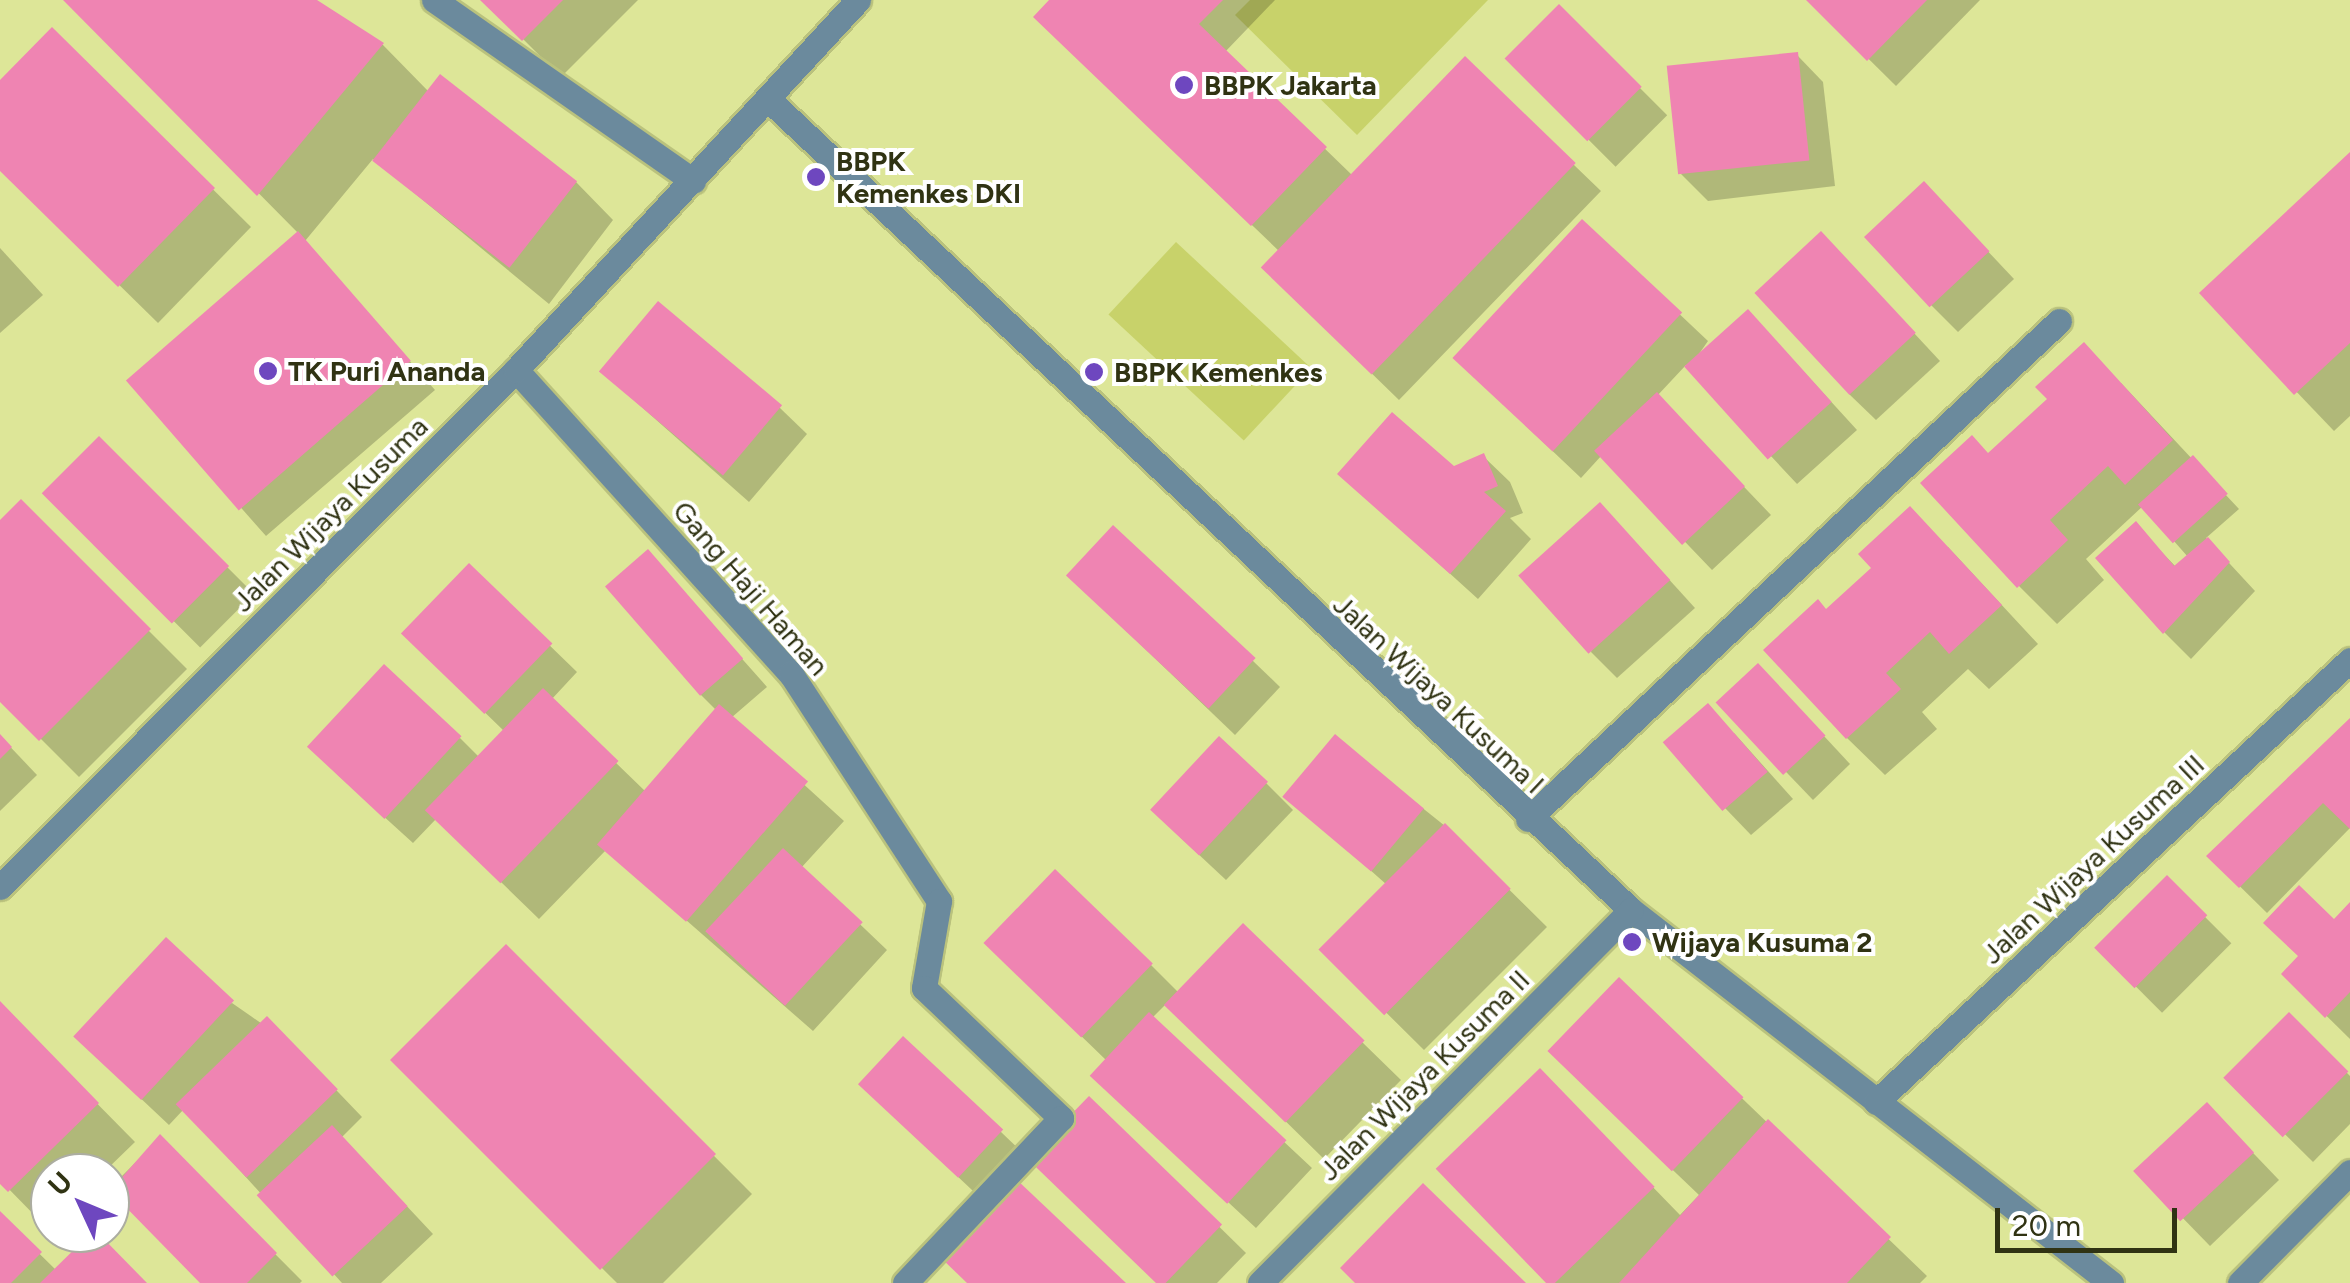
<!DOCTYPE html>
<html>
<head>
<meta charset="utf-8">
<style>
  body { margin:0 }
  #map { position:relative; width:2350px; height:1283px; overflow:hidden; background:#dde698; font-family:Figtree,sans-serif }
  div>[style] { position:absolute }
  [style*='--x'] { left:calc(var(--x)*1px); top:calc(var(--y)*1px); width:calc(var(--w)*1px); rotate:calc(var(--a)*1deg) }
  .green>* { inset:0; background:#c8d26a; transform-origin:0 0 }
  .shadow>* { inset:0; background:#0003; transform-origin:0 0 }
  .building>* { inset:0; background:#ef84b2; transform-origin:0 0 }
  .roads { filter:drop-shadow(2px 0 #bac27d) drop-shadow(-2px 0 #bac27d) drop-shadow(0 2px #bac27d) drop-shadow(0 -2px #bac27d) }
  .minor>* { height:25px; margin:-12.5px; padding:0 12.5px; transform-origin:12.5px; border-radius:12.5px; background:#6b8a9d }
  .dots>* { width:28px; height:28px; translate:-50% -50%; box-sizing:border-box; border:5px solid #fff; border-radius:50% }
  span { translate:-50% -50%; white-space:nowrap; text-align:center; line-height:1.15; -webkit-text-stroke:8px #fff; paint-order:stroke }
  .poi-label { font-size:28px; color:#303313; font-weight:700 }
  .left { translate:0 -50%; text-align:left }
  .street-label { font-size:28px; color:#303313 }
  .north { position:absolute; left:30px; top:1153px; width:100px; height:100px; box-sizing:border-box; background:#fff; border:2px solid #acada1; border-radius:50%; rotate:314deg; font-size:28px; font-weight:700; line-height:40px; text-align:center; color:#303313 }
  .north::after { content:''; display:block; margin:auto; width:35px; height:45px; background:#6e47bf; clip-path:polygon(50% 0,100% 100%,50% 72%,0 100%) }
  .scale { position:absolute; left:1995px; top:1208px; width:182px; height:45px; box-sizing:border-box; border:5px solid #303313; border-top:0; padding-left:12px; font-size:30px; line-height:35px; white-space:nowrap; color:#303313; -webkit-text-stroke:8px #fff; paint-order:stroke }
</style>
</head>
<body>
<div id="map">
  <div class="green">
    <div style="clip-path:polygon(1250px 0,1488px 0,1357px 135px,1235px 15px)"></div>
    <div style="left:1176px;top:242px;width:185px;height:99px;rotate:43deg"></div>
  </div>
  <div class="shadow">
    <div style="clip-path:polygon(67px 0,312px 0,383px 45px,429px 92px,576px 182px,613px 220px,549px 304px,373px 159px,305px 241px,435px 390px,266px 536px,128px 380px,299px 234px)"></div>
    <div style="clip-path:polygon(484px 0,638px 0,561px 77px)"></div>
    <div style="clip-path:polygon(1053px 0,1275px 0,1225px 52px,1353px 176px,1574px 165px,1601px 191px,1399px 400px,1291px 295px,1280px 252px,1063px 44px)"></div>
    <div style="clip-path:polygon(1809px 0,1980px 0,1896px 86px)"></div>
    <div style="left:1559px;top:7px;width:153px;height:73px;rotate:45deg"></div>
    <div style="clip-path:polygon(52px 30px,251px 227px,158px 323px,0 168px,0 83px)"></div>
    <div style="clip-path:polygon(1797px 55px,1823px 82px,1835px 186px,1708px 201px,1681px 174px)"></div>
    <div style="clip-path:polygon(2350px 155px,2350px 416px,2334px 431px,2202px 293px)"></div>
    <div style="clip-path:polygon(1950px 211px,2014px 279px,1958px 332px,1931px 305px)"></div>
    <div style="clip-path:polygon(1582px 222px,1708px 341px,1692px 364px,1774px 339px,1857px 430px,1797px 484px,1686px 365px,1657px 396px,1771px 515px,1712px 570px,1602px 455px,1581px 478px,1483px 385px)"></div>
    <div style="clip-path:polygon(0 248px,43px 295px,0 333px)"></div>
    <div style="clip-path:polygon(1847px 261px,1940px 361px,1876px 420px,1849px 394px)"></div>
    <div style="clip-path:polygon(601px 371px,780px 408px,807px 434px,749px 502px)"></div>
    <div style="clip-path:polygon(2121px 383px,2239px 509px,2206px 538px,2255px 591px,2191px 659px,2164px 632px,2136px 525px,2176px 567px,2188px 557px,2143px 506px,2086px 559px,2104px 580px,2057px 624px,2019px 586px,1989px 455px)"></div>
    <div style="left:99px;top:439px;width:219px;height:76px;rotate:45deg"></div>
    <div style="clip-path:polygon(1483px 456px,1510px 482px,1523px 513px,1510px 518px,1531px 539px,1478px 599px,1340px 474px,1453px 469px)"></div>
    <div style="clip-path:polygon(21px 503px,187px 669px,79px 777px,0 698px,0 524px)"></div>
    <div style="clip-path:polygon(1626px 532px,1695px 608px,1617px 678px,1591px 652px)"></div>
    <div style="clip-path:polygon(1948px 547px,2038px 644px,1989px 689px,1968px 669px,1922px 712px,1937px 729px,1885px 775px,1847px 738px,1827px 612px)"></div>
    <div style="clip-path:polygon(648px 553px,767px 687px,731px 718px,844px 821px,801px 868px,887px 950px,813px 1031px,606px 850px,539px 919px,436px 819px,413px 843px,337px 774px,460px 738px,480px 758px,505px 732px,404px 634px,469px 567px,577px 672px,551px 700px,645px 791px,717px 711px,701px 695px)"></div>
    <div style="clip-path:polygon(1095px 601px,1253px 661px,1280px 687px,1235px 735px)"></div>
    <div style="clip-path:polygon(1784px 693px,1850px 764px,1813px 800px,1719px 702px)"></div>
    <div style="clip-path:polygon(2350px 719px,2350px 828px,2267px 913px,2209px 856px)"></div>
    <div style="clip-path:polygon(1734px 733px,1793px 799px,1751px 835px,1725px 808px)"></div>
    <div style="clip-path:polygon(0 736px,37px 775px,0 811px)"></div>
    <div style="clip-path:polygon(1335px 738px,1445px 826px,1547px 927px,1424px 1050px,1322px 949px,1387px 885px,1286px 795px)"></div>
    <div style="clip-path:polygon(1266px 783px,1293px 810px,1226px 880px,1180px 837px)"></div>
    <div style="left:2167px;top:879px;width:91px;height:98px;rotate:45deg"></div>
    <div style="clip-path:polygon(2350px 905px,2350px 1039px,2284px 974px)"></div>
    <div style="clip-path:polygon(1243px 926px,1401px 1080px,1324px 1159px,1166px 1004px,1152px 1018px,1312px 1168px,1256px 1228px,1120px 1102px,1107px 1061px,1013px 970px,1151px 965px,1179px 993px)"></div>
    <div style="clip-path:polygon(506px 947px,752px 1194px,663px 1283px,617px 1283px,393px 1060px)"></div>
    <div style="clip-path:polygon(1619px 980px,1927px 1276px,1920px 1283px,1552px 1283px,1441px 1171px,1578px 1110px,1680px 1215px,1699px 1195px,1589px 1090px)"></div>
    <div style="clip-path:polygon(232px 1003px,294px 1046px,362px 1117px,342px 1137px,433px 1234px,381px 1283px,342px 1283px,184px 1109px,169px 1125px,102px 1062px)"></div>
    <div style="clip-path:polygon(0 1005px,135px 1142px,103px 1173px,50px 1173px,47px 1228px,0 1180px)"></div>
    <div style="clip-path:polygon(2289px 1015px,2350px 1076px,2350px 1124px,2313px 1162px,2228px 1078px)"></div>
    <div style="clip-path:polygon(1089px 1099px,1246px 1253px,1217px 1283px,1158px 1283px,1031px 1158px)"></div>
    <div style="clip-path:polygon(888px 1111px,1001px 1132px,1028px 1158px,1010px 1177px,1122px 1283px,970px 1283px,989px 1206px)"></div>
    <div style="clip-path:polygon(2233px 1132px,2279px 1180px,2210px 1246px,2138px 1172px)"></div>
    <div style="clip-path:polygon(160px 1138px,302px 1281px,300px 1283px,204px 1283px,110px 1188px)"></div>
    <div style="clip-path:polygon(0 1215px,56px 1270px,144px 1283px,0 1283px)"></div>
  </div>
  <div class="building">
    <div style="clip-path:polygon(63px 0,317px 0,384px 43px,257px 196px)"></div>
    <div style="clip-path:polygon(480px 0,563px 0,522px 41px)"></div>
    <div style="clip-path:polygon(1049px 0,1223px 0,1199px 24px,1327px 147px,1251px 226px,1033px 17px)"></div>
    <div style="clip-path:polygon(1806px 0,1927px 0,1867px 61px)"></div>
    <div style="left:1559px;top:4px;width:117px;height:77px;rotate:45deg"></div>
    <div style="clip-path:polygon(52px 27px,215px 188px,118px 287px,0 171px,0 80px)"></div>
    <div style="left:1798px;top:52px;width:109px;height:132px;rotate:84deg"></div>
    <div style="left:1465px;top:56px;width:154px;height:294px;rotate:44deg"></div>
    <div style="left:440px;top:74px;width:174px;height:110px;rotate:38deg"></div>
    <div style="clip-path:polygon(2350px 152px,2350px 343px,2294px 395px,2199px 293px)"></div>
    <div style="left:1924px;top:181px;width:96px;height:82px;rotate:47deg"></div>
    <div style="left:1582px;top:219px;width:137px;height:190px;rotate:43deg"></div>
    <div style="left:298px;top:231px;width:172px;height:228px;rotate:49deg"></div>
    <div style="left:1821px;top:231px;width:139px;height:91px;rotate:47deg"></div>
    <div style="left:658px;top:301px;width:162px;height:92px;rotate:40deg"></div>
    <div style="left:1748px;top:309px;width:125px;height:86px;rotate:48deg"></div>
    <div style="clip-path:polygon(2084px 342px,2173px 440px,2125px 485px,2108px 466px,2050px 520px,2068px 540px,2017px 588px,1920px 483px,1972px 435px,1988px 453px,2047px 399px,2035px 387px)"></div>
    <div style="left:1657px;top:392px;width:129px;height:86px;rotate:47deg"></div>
    <div style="clip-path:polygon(1392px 412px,1454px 466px,1484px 453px,1498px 486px,1484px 492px,1506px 511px,1450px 574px,1337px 474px)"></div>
    <div style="left:99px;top:436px;width:184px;height:81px;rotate:45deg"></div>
    <div style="left:2193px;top:455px;width:52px;height:74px;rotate:48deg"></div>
    <div style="clip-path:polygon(21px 499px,151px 629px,39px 741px,0 702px,0 520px)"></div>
    <div style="left:1600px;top:502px;width:105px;height:110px;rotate:48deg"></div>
    <div style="clip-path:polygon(1910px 506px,2002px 605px,1949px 654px,1930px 632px,1886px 673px,1901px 689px,1846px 739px,1763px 650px,1818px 599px,1826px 609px,1871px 568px,1858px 554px)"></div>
    <div style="clip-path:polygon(2136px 521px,2174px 566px,2208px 537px,2230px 562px,2163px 634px,2095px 558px)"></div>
    <div style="left:1113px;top:525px;width:195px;height:69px;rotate:43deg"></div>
    <div style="left:648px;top:549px;width:145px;height:57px;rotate:49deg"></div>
    <div style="left:469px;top:563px;width:116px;height:98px;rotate:44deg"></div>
    <div style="left:1758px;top:663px;width:99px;height:58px;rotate:47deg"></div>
    <div style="left:384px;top:664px;width:106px;height:113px;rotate:43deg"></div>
    <div style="left:543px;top:688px;width:105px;height:170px;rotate:44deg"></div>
    <div style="left:1708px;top:703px;width:91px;height:60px;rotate:49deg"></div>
    <div style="left:719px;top:704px;width:118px;height:186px;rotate:41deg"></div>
    <div style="clip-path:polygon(2350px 718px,2350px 829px,2323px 803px,2239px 888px,2206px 856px)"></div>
    <div style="clip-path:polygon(0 734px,12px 747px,0 759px)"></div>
    <div style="left:1335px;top:734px;width:116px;height:82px;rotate:40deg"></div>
    <div style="left:1219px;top:736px;width:67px;height:101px;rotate:43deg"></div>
    <div style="left:1445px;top:823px;width:93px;height:179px;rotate:45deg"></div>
    <div style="left:783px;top:848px;width:109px;height:114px;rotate:43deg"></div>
    <div style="left:1055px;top:869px;width:136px;height:103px;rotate:44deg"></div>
    <div style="left:2167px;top:875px;width:57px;height:103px;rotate:45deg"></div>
    <div style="clip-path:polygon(2299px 885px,2334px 919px,2350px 902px,2350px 992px,2325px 1018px,2281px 974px,2298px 956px,2263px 923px)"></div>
    <div style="left:1243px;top:923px;width:169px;height:114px;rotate:44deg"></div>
    <div style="left:166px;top:937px;width:93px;height:136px;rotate:43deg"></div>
    <div style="left:506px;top:944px;width:297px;height:164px;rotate:45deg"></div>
    <div style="left:1619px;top:977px;width:173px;height:103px;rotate:44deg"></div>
    <div style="clip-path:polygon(0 1001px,99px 1103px,8px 1192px,0 1184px)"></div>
    <div style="left:1149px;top:1012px;width:188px;height:87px;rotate:43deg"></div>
    <div style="left:2289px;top:1012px;width:84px;height:93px;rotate:45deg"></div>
    <div style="left:267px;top:1016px;width:102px;height:127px;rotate:46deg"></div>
    <div style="left:903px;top:1036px;width:137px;height:66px;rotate:43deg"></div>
    <div style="left:1540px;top:1068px;width:165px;height:145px;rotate:46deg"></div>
    <div style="left:1089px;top:1096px;width:185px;height:88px;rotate:44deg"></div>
    <div style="left:2207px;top:1102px;width:69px;height:101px;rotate:47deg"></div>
    <div style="clip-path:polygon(1768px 1119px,1891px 1237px,1847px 1283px,1619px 1283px)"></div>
    <div style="left:332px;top:1125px;width:111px;height:103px;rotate:47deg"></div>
    <div style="clip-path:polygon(160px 1134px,277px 1253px,247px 1283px,200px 1283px,110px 1191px)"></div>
    <div style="clip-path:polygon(1014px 1177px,1126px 1283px,967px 1283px,939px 1256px)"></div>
    <div style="clip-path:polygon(1423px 1183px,1526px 1283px,1355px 1283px,1340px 1268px)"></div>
    <div style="clip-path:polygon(0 1211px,42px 1252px,11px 1283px,0 1283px)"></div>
    <div style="clip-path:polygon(91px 1233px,98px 1233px,147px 1283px,40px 1283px)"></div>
  </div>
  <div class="roads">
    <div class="minor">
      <div style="--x:434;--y:0;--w:316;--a:34.9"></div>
      <div style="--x:768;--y:99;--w:1184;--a:43.22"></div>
      <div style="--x:1631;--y:910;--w:608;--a:37.85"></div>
      <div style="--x:516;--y:370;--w:410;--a:47.9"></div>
      <div style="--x:791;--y:674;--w:271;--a:56.9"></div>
      <div style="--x:939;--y:901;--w:88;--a:99.8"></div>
      <div style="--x:924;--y:988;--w:189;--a:43.5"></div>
      <div style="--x:1061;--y:1118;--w:227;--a:133.4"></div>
      <div style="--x:1528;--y:819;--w:728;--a:-43.16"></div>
      <div style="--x:0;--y:887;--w:730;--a:-45.06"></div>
      <div style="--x:516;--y:370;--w:504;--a:-47.25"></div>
      <div style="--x:1876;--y:1102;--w:648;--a:-43"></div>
      <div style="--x:1260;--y:1283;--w:526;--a:-45.15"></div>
      <div style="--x:2240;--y:1283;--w:156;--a:-45.3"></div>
    </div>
  </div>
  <div class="dots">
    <div style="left:1184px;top:85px;background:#6e47bf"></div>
    <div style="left:816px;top:177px;background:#6e47bf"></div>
    <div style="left:268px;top:371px;background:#6e47bf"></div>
    <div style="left:1094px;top:372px;background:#6e47bf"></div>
    <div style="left:1632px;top:942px;background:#6e47bf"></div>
  </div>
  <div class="poi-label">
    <span class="left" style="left:1204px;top:85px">BBPK Jakarta</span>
    <span class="left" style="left:836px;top:177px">BBPK<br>Kemenkes DKI</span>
    <span class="left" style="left:288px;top:371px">TK Puri Ananda</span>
    <span class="left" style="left:1114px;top:372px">BBPK Kemenkes</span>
    <span class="left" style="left:1652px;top:942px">Wijaya Kusuma 2</span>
  </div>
  <div class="street-label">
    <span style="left:330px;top:514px;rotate:-45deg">Jalan Wijaya Kusuma</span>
    <span style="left:751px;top:588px;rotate:49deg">Gang Haji Haman</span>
    <span style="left:1439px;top:694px;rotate:43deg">Jalan Wijaya Kusuma I</span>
    <span style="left:2093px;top:859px;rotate:-43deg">Jalan Wijaya Kusuma III</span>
    <span style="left:1424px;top:1075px;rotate:-45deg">Jalan Wijaya Kusuma II</span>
  </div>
  <div class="north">U</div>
  <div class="scale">20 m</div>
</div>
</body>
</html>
